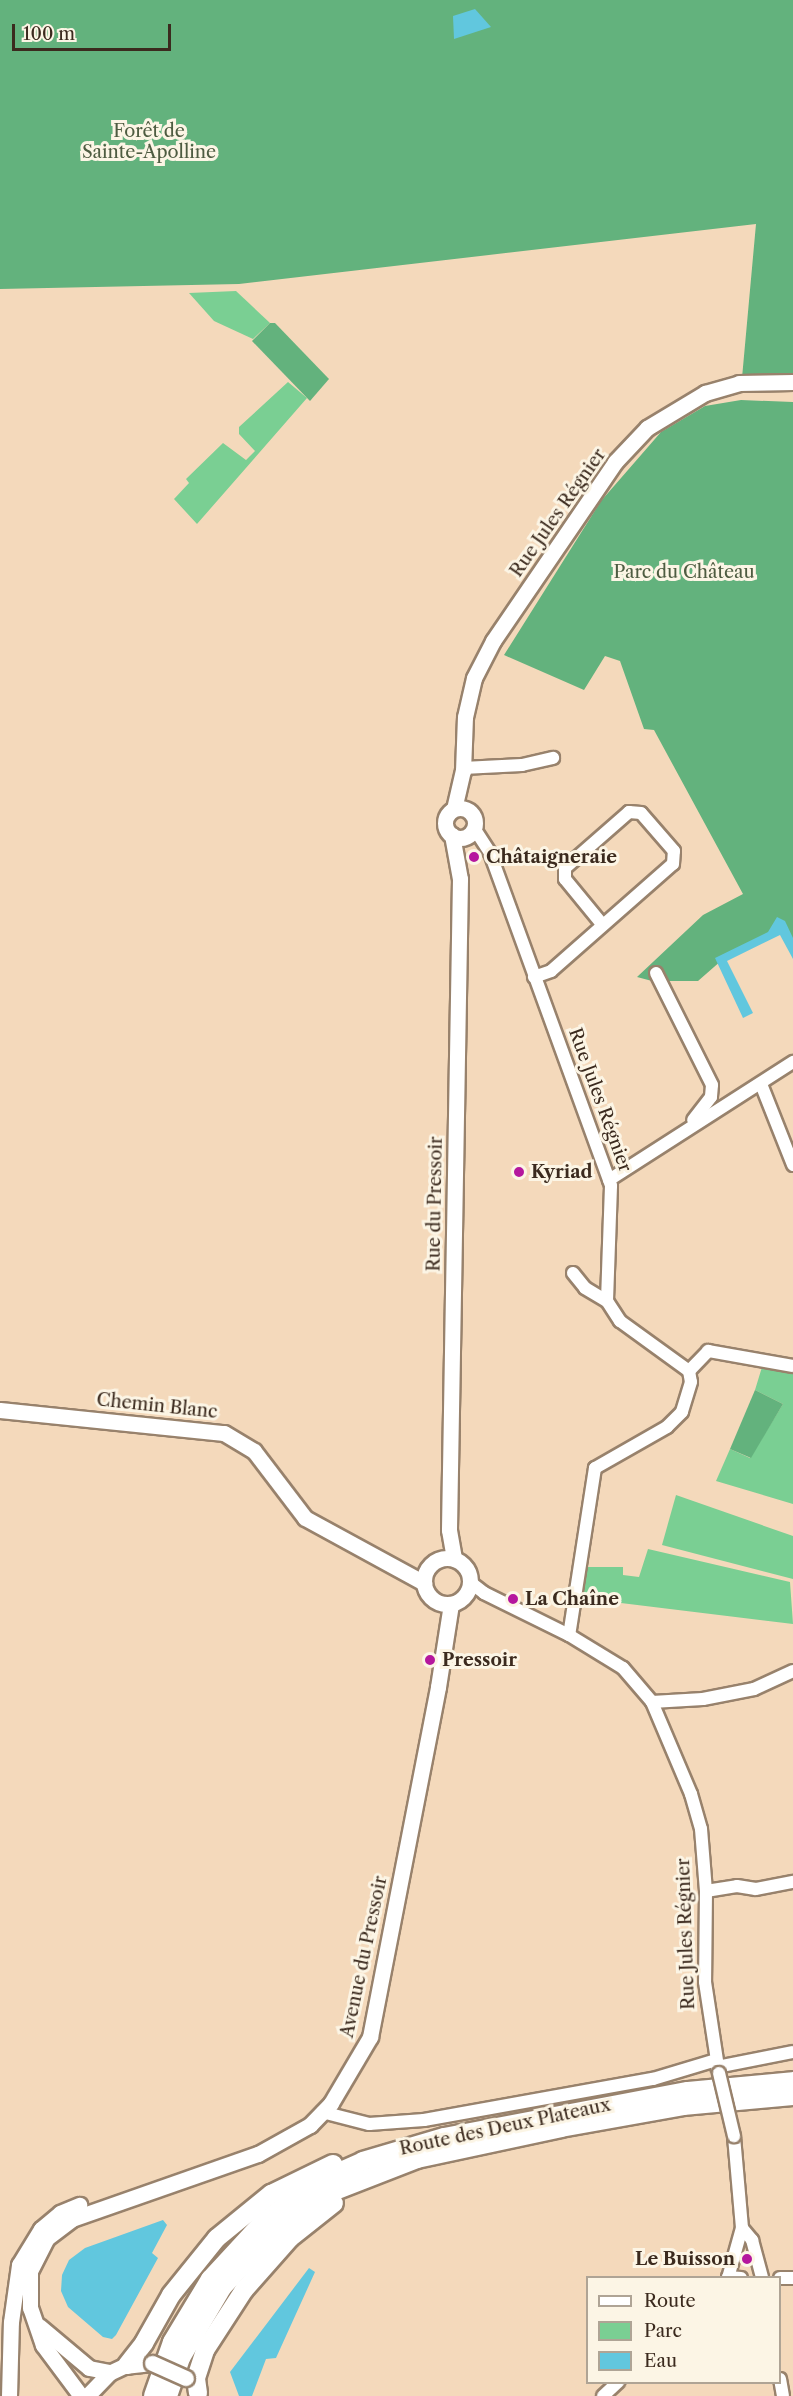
<!DOCTYPE html>
<html>
<head>
<meta charset="utf-8">
<style>
  body { margin:0 }
  #map { position:relative; width:793px; height:2396px; overflow:hidden; background:#f4d9bb; font-family:"Libre Caslon Text",serif }
  div>[style] { position:absolute }
  [style*='--x'] { left:calc(var(--x)*1px); top:calc(var(--y)*1px); width:calc(var(--w)*1px); rotate:calc(var(--a)*1deg) }
  .green>* { inset:0; background:#7acf93 }
  .forest>* { inset:0; background:#63b27d }
  .water>* { inset:0; background:#61c7de }
  .roads { filter:drop-shadow(2px 0 #98826c) drop-shadow(-2px 0 #98826c) drop-shadow(0 2px #98826c) drop-shadow(0 -2px #98826c) }
  .minor>* { height:12px; margin:-6px; padding:0 6px; transform-origin:6px; border-radius:6px; background:#fff }
  .tertiary>* { height:15px; margin:-7.5px; padding:0 7.5px; transform-origin:7.5px; border-radius:7.5px; background:#fff }
  .tertiary>.ring { margin:-7.5px; padding:0; box-sizing:content-box; background:none; border:15px solid #fff; border-radius:50% }
  .primary>* { height:18px; margin:-9px; padding:0 9px; transform-origin:9px; border-radius:9px; background:#fff }
  .bridges { filter:drop-shadow(2px 0 #98826c) drop-shadow(-2px 0 #98826c) drop-shadow(0 2px #98826c) drop-shadow(0 -2px #98826c) }
  .minor-bridge>* { height:12px; margin:-6px; padding:0 6px; transform-origin:6px; border-radius:6px; background:#fff }
  .tertiary-bridge>* { height:15px; margin:-7.5px; padding:0 7.5px; transform-origin:7.5px; border-radius:7.5px; background:#fff }
  .dots>* { width:16px; height:16px; translate:-50% -50%; box-sizing:border-box; border:3px solid #fcf5e5; border-radius:50% }
  span { translate:-50% -50%; white-space:nowrap; text-align:center; line-height:1.15; -webkit-text-stroke:6px #fcf5e5; paint-order:stroke }
  .park-label { font-size:18px; color:#4e5c41 }
  .street-label { font-size:18px; color:#3b2a1e }
  .poi-label { font-size:18px; color:#3b2a1e; font-weight:700 }
  .left { translate:0 -50%; text-align:left }
  .right { translate:-100% -50%; text-align:right }
  .legend { position:absolute; left:586px; top:2276px; width:195px; height:108px; box-sizing:border-box; background:#fcf5e5; border:2px solid #afa495; margin:0; padding:8px 10px; list-style:none; font-size:18px; color:#3b2a1e }
  .legend li { display:flex; align-items:center; gap:12px; height:30px }
  .legend b { width:30px; border:2px solid #afa495 }
  .scale { position:absolute; left:12px; top:24px; width:159px; height:27px; box-sizing:border-box; border:3px solid #3b2a1e; border-top:0; padding-left:8px; font-size:18px; line-height:21px; white-space:nowrap; color:#3b2a1e; -webkit-text-stroke:4px #fcf5e5; paint-order:stroke }
</style>
</head>
<body>
<div id="map">
  <div class="green">
    <div style="clip-path:polygon(236px 291px,270px 323px,253px 339px,214px 321px,189px 293px)"></div>
    <div style="clip-path:polygon(288px 382px,307px 398px,197px 524px,174px 499px,189px 483px,186px 479px,223px 443px,246px 460px,255px 451px,239px 434px,239px 427px)"></div>
    <div style="clip-path:polygon(762px 1367px,793px 1373px,793px 1504px,716px 1481px,730px 1449px,750px 1458px,783px 1404px,755px 1390px)"></div>
    <div style="clip-path:polygon(676px 1495px,793px 1536px,793px 1579px,662px 1545px)"></div>
    <div style="clip-path:polygon(648px 1549px,790px 1582px,793px 1624px,580px 1598px,585px 1567px,623px 1567px,623px 1575px,639px 1577px)"></div>
  </div>
  <div class="forest">
    <div style="clip-path:polygon(0 0,793px 0,793px 388px,741px 389px,756px 224px,239px 284px,0 289px)"></div>
    <div style="clip-path:polygon(270px 323px,275px 323px,329px 379px,310px 401px,252px 341px)"></div>
    <div style="clip-path:polygon(741px 400px,793px 402px,793px 942px,786px 930px,722px 960px,698px 981px,652px 981px,637px 977px,703px 915px,743px 894px,654px 730px,644px 729px,620px 661px,605px 656px,584px 690px,504px 655px,601px 501px,661px 432px,705px 406px)"></div>
    <div style="clip-path:polygon(755px 1390px,783px 1404px,751px 1458px,730px 1449px)"></div>
  </div>
  <div class="water">
    <div style="clip-path:polygon(475px 9px,491px 27px,454px 39px,453px 16px)"></div>
    <div style="clip-path:polygon(777px 917px,785px 921px,793px 938px,793px 959px,780px 935px,727px 961px,753px 1013px,743px 1018px,715px 958px,768px 932px)"></div>
    <div style="clip-path:polygon(163px 2220px,167px 2225px,152px 2253px,158px 2258px,116px 2335px,112px 2339px,103px 2337px,68px 2307px,61px 2291px,62px 2275px,69px 2260px,85px 2248px)"></div>
    <div style="clip-path:polygon(309px 2268px,315px 2272px,276px 2358px,266px 2359px,252px 2396px,239px 2396px,230px 2372px)"></div>
  </div>
  <div class="roads">
    <div class="minor">
      <div style="--x:463;--y:768;--w:59;--a:-2.9"></div>
      <div style="--x:522;--y:765;--w:32;--a:-13"></div>
      <div style="--x:474;--y:828;--w:30;--a:57"></div>
      <div style="--x:490;--y:853;--w:354;--a:70"></div>
      <div style="--x:611;--y:1186;--w:115;--a:92"></div>
      <div style="--x:607;--y:1301;--w:24;--a:57"></div>
      <div style="--x:620;--y:1321;--w:85;--a:35.9"></div>
      <div style="--x:689;--y:1371;--w:11;--a:80"></div>
      <div style="--x:691;--y:1382;--w:31;--a:107"></div>
      <div style="--x:682;--y:1412;--w:21;--a:135"></div>
      <div style="--x:667;--y:1427;--w:83;--a:150.3"></div>
      <div style="--x:595;--y:1468;--w:169;--a:98.8"></div>
      <div style="--x:656;--y:973;--w:125;--a:63.4"></div>
      <div style="--x:712;--y:1085;--w:12;--a:95"></div>
      <div style="--x:711;--y:1097;--w:29;--a:128"></div>
      <div style="--x:534;--y:977;--w:18;--a:-19"></div>
      <div style="--x:551;--y:971;--w:162;--a:-41.3"></div>
      <div style="--x:673;--y:864;--w:13;--a:-86"></div>
      <div style="--x:674;--y:851;--w:50;--a:-131"></div>
      <div style="--x:641;--y:813;--w:12;--a:-175"></div>
      <div style="--x:629;--y:812;--w:85;--a:138.8"></div>
      <div style="--x:565;--y:868;--w:11;--a:90"></div>
      <div style="--x:565;--y:879;--w:58;--a:50.6"></div>
      <div style="--x:761;--y:1084;--w:87;--a:68.4"></div>
      <div style="--x:609;--y:1180;--w:219;--a:-32.7"></div>
      <div style="--x:573;--y:1273;--w:19;--a:51"></div>
      <div style="--x:585;--y:1288;--w:26;--a:31"></div>
      <div style="--x:689;--y:1371;--w:28;--a:-46"></div>
      <div style="--x:708;--y:1351;--w:86;--a:10"></div>
      <div style="--x:470;--y:1582;--w:18;--a:38"></div>
      <div style="--x:484;--y:1593;--w:95;--a:26.3"></div>
      <div style="--x:569;--y:1635;--w:63;--a:31.4"></div>
      <div style="--x:623;--y:1668;--w:45;--a:49.5"></div>
      <div style="--x:652;--y:1702;--w:100;--a:67"></div>
      <div style="--x:691;--y:1794;--w:36;--a:74"></div>
      <div style="--x:701;--y:1829;--w:62;--a:85.4"></div>
      <div style="--x:706;--y:1891;--w:91;--a:90.6"></div>
      <div style="--x:705;--y:1982;--w:92;--a:81.3"></div>
      <div style="--x:652;--y:1702;--w:51;--a:-3.4"></div>
      <div style="--x:703;--y:1699;--w:52;--a:-11.1"></div>
      <div style="--x:754;--y:1689;--w:43;--a:-24.8"></div>
      <div style="--x:706;--y:1891;--w:31;--a:-9"></div>
      <div style="--x:737;--y:1886;--w:19;--a:9"></div>
      <div style="--x:756;--y:1889;--w:38;--a:-11"></div>
      <div style="--x:717;--y:2067;--w:77;--a:-11.2"></div>
      <div style="--x:322;--y:2112;--w:49;--a:14.3"></div>
      <div style="--x:369;--y:2124;--w:55;--a:-4.2"></div>
      <div style="--x:424;--y:2120;--w:233;--a:-10.2"></div>
      <div style="--x:653;--y:2079;--w:66;--a:-16.8"></div>
      <div style="--x:742;--y:2228;--w:16;--a:50"></div>
      <div style="--x:752;--y:2240;--w:39;--a:75"></div>
      <div style="--x:728;--y:2277;--w:13;--a:4"></div>
      <div style="--x:728;--y:2278;--w:52;--a:-74.4"></div>
      <div style="--x:742;--y:2228;--w:92;--a:-95"></div>
      <div style="--x:780;--y:2278;--w:13;--a:0"></div>
      <div style="--x:780;--y:2379;--w:17;--a:80"></div>
      <div style="--x:603;--y:2396;--w:21;--a:-43"></div>
    </div>
    <div class="tertiary">
      <div class="ring" style="left:445px;top:808px;width:15px;height:15px"></div>
      <div style="--x:454;--y:809;--w:39;--a:-77"></div>
      <div style="--x:463;--y:771;--w:54;--a:-87.9"></div>
      <div style="--x:465;--y:717;--w:40;--a:-77"></div>
      <div style="--x:474;--y:678;--w:42;--a:-62.8"></div>
      <div style="--x:493;--y:641;--w:217;--a:-55.7"></div>
      <div style="--x:615;--y:462;--w:47;--a:-46.7"></div>
      <div style="--x:647;--y:428;--w:68;--a:-31.1"></div>
      <div style="--x:705;--y:393;--w:35;--a:-16"></div>
      <div style="--x:739;--y:383;--w:54;--a:-1.1"></div>
      <div style="--x:452;--y:835;--w:45;--a:79.7"></div>
      <div style="--x:460;--y:879;--w:651;--a:90.97"></div>
      <div style="--x:449;--y:1530;--w:29;--a:80"></div>
      <div style="--x:0;--y:1410;--w:225;--a:5.9"></div>
      <div style="--x:224;--y:1433;--w:35;--a:31"></div>
      <div style="--x:254;--y:1451;--w:84;--a:52.7"></div>
      <div style="--x:305;--y:1518;--w:136;--a:28.6"></div>
      <div class="ring" style="left:424px;top:1558px;width:31px;height:31px"></div>
      <div style="--x:39;--y:2326;--w:65;--a:40"></div>
      <div style="--x:89;--y:2368;--w:21;--a:11"></div>
      <div style="--x:9;--y:2396;--w:74;--a:-88.5"></div>
      <div style="--x:11;--y:2322;--w:58;--a:-82"></div>
      <div style="--x:19;--y:2265;--w:42;--a:-58.6"></div>
      <div style="--x:41;--y:2229;--w:25;--a:-40"></div>
      <div style="--x:60;--y:2213;--w:21;--a:-23"></div>
      <div style="--x:81;--y:2396;--w:64;--a:-126.7"></div>
      <div style="--x:43;--y:2345;--w:39;--a:-109"></div>
      <div style="--x:30;--y:2308;--w:37;--a:-90"></div>
      <div style="--x:30;--y:2271;--w:37;--a:-63"></div>
      <div style="--x:47;--y:2238;--w:31;--a:-37"></div>
      <div style="--x:72;--y:2219;--w:197;--a:-19.3"></div>
      <div style="--x:258;--y:2154;--w:60;--a:-29.1"></div>
      <div style="--x:310;--y:2125;--w:30;--a:-46"></div>
      <div style="--x:331;--y:2103;--w:77;--a:-59.4"></div>
      <div style="--x:370;--y:2037;--w:357;--a:-79"></div>
      <div style="--x:438;--y:1687;--w:84;--a:-81.1"></div>
      <div style="--x:87;--y:2396;--w:32;--a:-46"></div>
      <div style="--x:109;--y:2373;--w:17;--a:-25"></div>
      <div style="--x:124;--y:2366;--w:28;--a:-6"></div>
    </div>
    <div class="primary">
      <div style="--x:127;--y:2365;--w:28;--a:-52"></div>
      <div style="--x:144;--y:2343;--w:55;--a:-60.6"></div>
      <div style="--x:171;--y:2295;--w:73;--a:-51.1"></div>
      <div style="--x:217;--y:2238;--w:70;--a:-39.2"></div>
      <div style="--x:271;--y:2194;--w:69;--a:-25.8"></div>
      <div style="--x:198;--y:2393;--w:15;--a:-98"></div>
      <div style="--x:196;--y:2378;--w:29;--a:-72"></div>
      <div style="--x:205;--y:2350;--w:72;--a:-57"></div>
      <div style="--x:244;--y:2290;--w:69;--a:-48.5"></div>
      <div style="--x:290;--y:2238;--w:56;--a:-38.5"></div>
      <div style="--x:153;--y:2396;--w:57;--a:-70.6"></div>
      <div style="--x:172;--y:2342;--w:74;--a:-58.9"></div>
      <div style="--x:210;--y:2279;--w:75;--a:-47.2"></div>
      <div style="--x:261;--y:2224;--w:43;--a:-38.5"></div>
      <div style="--x:295;--y:2197;--w:43;--a:-30.7"></div>
      <div style="--x:332;--y:2175;--w:34;--a:-24"></div>
      <div style="--x:363;--y:2161;--w:84;--a:-16.5"></div>
      <div style="--x:444;--y:2137;--w:248;--a:-10.7"></div>
      <div style="--x:688;--y:2091;--w:105;--a:-5.4"></div>
      <div style="--x:168;--y:2396;--w:40;--a:-71.1"></div>
      <div style="--x:181;--y:2358;--w:81;--a:-59.6"></div>
      <div style="--x:222;--y:2288;--w:75;--a:-47.2"></div>
      <div style="--x:273;--y:2233;--w:72;--a:-34.8"></div>
      <div style="--x:332;--y:2192;--w:91;--a:-21.2"></div>
      <div style="--x:417;--y:2159;--w:147;--a:-12.1"></div>
      <div style="--x:561;--y:2128;--w:124;--a:-10.2"></div>
      <div style="--x:683;--y:2106;--w:110;--a:-5.2"></div>
    </div>
  </div>
  <div class="bridges">
    <div class="minor-bridge">
      <div style="--x:719;--y:2073;--w:65;--a:76.6"></div>
    </div>
    <div class="tertiary-bridge">
      <div style="--x:152;--y:2363;--w:37;--a:24"></div>
    </div>
  </div>
  <div class="dots">
    <div style="left:474px;top:857px;background:#b5179e"></div>
    <div style="left:519px;top:1172px;background:#b5179e"></div>
    <div style="left:513px;top:1599px;background:#b5179e"></div>
    <div style="left:430px;top:1660px;background:#b5179e"></div>
    <div style="left:747px;top:2259px;background:#b5179e"></div>
  </div>
  <div class="park-label">
    <span style="left:149px;top:142px">Forêt de<br>Sainte-Apolline</span>
    <span style="left:684px;top:572px">Parc du Château</span>
  </div>
  <div class="street-label">
    <span style="left:558px;top:513px;rotate:-55deg">Rue Jules Régnier</span>
    <span style="left:600px;top:1100px;rotate:70deg">Rue Jules Régnier</span>
    <span style="left:435px;top:1204px;rotate:-89deg">Rue du Pressoir</span>
    <span style="left:157px;top:1406px;rotate:6deg">Chemin Blanc</span>
    <span style="left:686px;top:1934px;rotate:-92deg">Rue Jules Régnier</span>
    <span style="left:364px;top:1957px;rotate:-78deg">Avenue du Pressoir</span>
    <span style="left:505px;top:2127px;rotate:-12deg">Route des Deux Plateaux</span>
  </div>
  <div class="poi-label">
    <span class="left" style="left:486px;top:857px">Châtaigneraie</span>
    <span class="left" style="left:531px;top:1172px">Kyriad</span>
    <span class="left" style="left:525px;top:1599px">La Chaîne</span>
    <span class="left" style="left:442px;top:1660px">Pressoir</span>
    <span class="right" style="left:735px;top:2259px">Le Buisson</span>
  </div>
  <ul class="legend">
  <li><b style="height:8px;background:#fff"></b>Route</li>
  <li><b style="height:16px;background:#7acf93"></b>Parc</li>
  <li><b style="height:16px;background:#61c7de"></b>Eau</li>
  </ul>
  <div class="scale">100 m</div>
</div>
</body>
</html>
